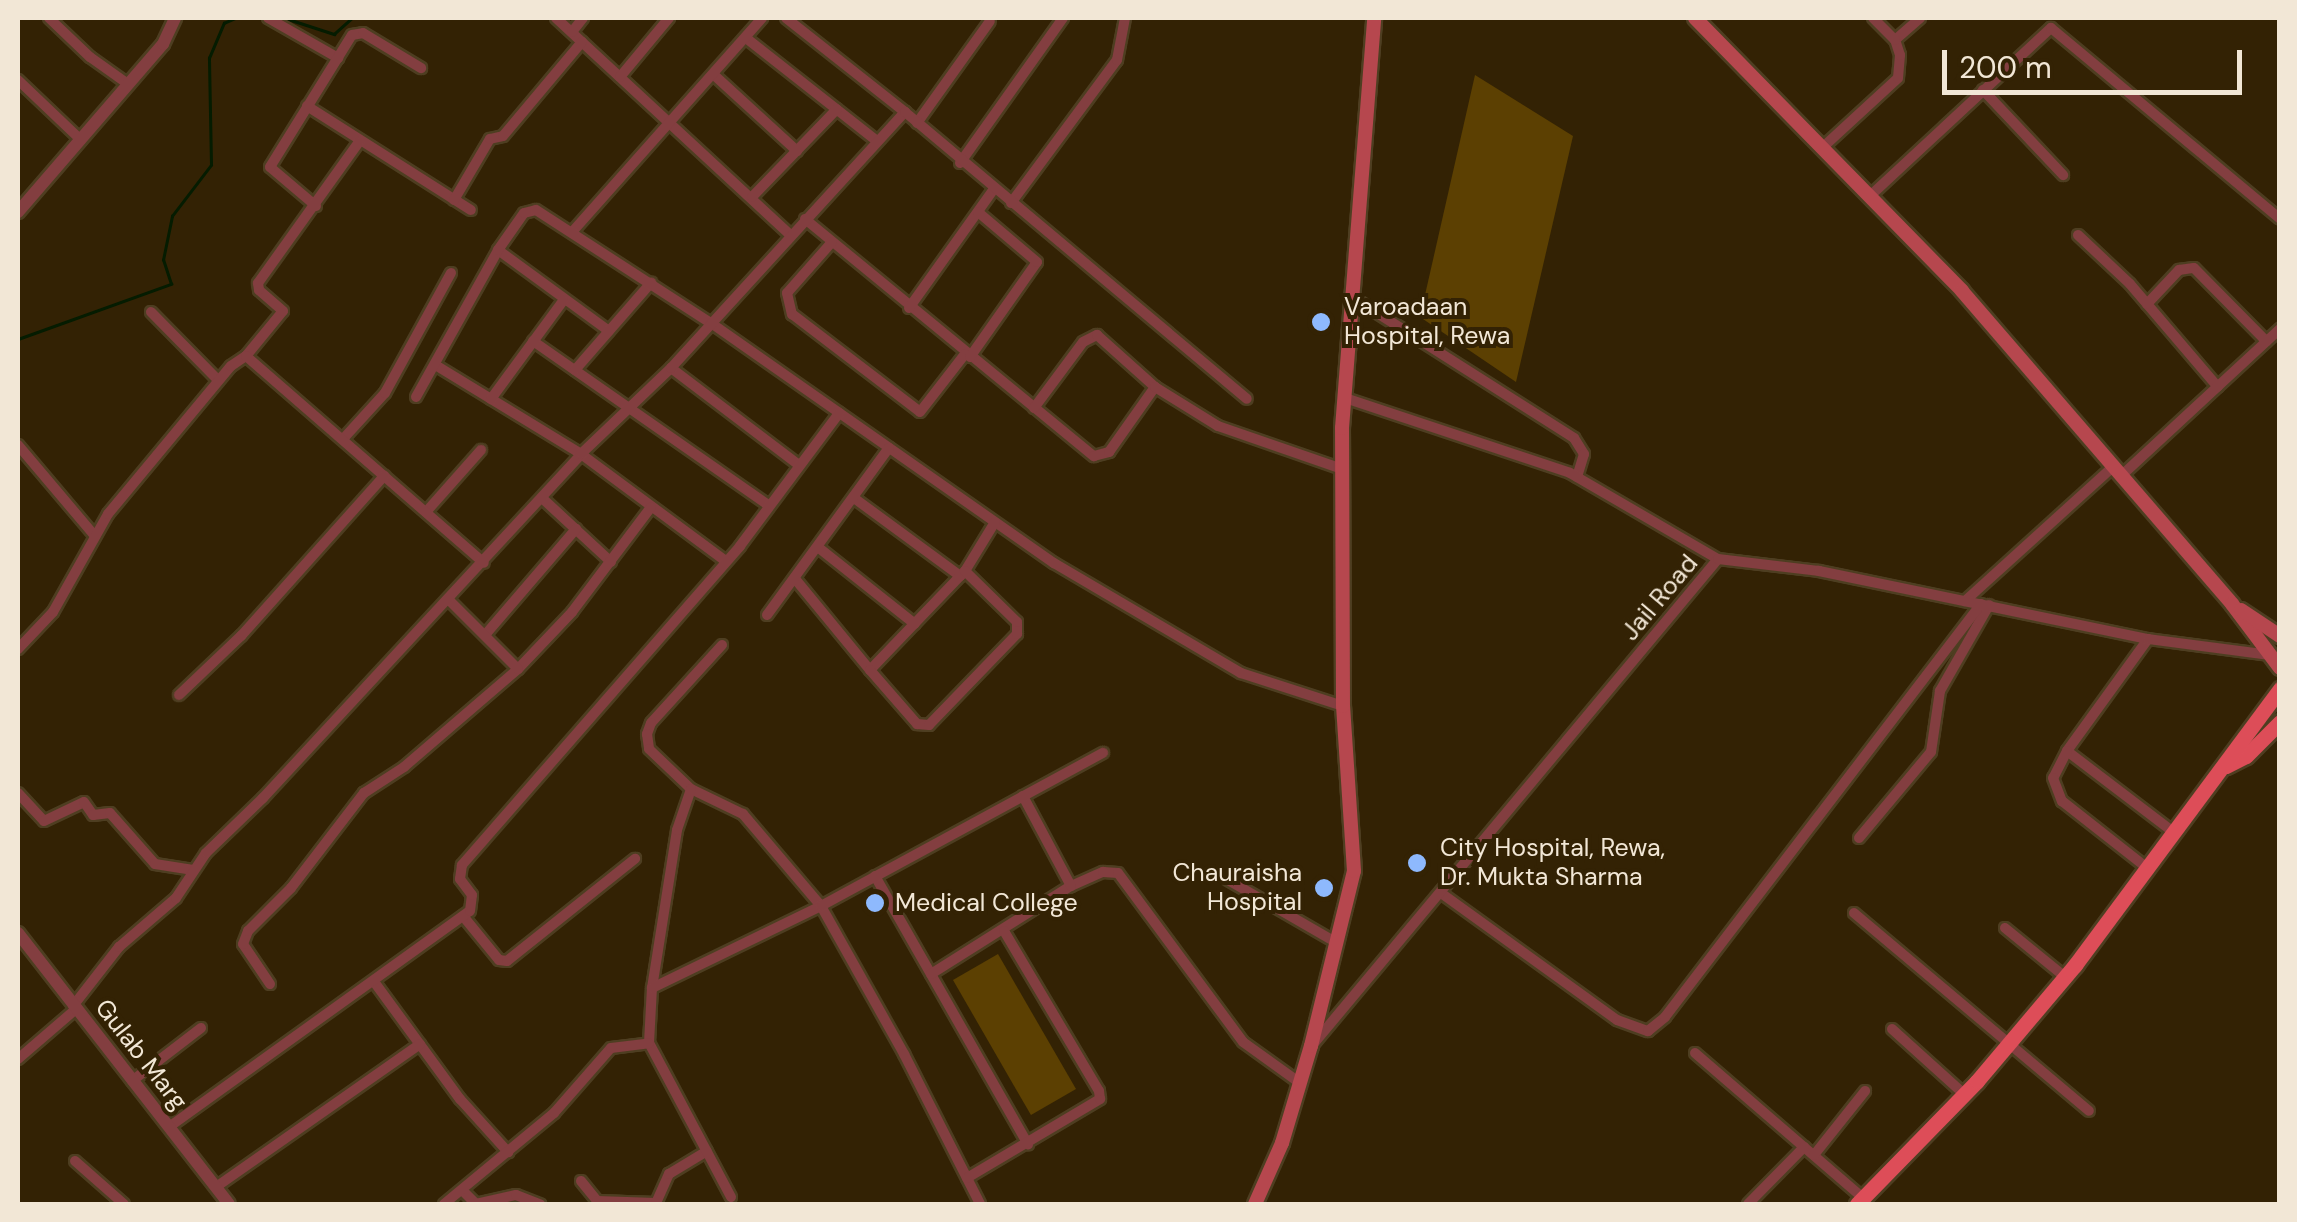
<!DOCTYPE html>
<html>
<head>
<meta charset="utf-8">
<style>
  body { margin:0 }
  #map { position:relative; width:2297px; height:1222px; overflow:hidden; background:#332204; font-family:"DM Sans",sans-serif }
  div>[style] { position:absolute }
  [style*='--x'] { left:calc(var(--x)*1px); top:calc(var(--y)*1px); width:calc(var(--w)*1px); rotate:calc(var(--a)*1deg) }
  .green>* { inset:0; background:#5c4002; transform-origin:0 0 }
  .stream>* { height:2.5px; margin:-1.25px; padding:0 1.25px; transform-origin:1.25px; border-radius:1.25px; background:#051c01 }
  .roads { filter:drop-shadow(2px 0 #4e3e21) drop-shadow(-2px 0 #4e3e21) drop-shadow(0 2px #4e3e21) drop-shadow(0 -2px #4e3e21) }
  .minor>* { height:10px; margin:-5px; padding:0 5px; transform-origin:5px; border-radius:5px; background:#833e40 }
  .tertiary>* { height:12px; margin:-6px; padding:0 6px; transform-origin:6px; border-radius:6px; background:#833e40 }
  .secondary>* { height:14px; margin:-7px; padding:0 7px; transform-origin:7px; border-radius:7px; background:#b6474e }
  .primary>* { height:15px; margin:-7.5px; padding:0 7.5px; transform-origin:7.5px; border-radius:7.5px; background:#dd4d58 }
  .dots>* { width:28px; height:28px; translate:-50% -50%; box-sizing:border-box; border:5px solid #332204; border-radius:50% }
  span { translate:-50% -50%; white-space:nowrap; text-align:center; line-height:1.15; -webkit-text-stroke:8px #332204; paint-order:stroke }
  .poi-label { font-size:25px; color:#f2e7d6 }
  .left { translate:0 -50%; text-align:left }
  .right { translate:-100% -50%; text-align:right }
  .street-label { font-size:25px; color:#f2e7d6 }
  .frame { position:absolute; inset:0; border:20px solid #f2e7d6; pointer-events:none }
  .scale { position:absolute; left:1942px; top:50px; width:300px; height:45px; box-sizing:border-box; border:5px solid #f2e7d6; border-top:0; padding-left:12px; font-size:30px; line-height:35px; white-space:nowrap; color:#f2e7d6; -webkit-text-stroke:8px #332204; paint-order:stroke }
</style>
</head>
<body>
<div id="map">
  <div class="green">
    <div style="clip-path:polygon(1475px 75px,1573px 136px,1516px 382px,1420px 317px)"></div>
    <div style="left:998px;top:954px;width:156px;height:52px;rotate:60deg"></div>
  </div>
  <div class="stream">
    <div style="--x:285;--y:18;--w:52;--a:18.1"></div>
    <div style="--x:334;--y:34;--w:24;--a:-42"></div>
    <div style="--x:18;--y:339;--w:163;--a:-19.8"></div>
    <div style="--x:171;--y:284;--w:25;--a:-108"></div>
    <div style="--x:163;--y:260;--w:45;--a:-78.4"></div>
    <div style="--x:172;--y:216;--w:64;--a:-52.6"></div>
    <div style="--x:211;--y:165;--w:107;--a:-91.1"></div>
    <div style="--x:209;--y:58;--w:38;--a:-67"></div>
    <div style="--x:224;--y:23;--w:12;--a:-24"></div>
  </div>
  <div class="roads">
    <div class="minor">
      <div style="--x:49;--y:18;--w:57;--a:43.6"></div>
      <div style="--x:90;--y:57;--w:47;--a:35.4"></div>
      <div style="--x:268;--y:18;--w:81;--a:29.7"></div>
      <div style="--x:556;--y:18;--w:319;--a:42.8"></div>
      <div style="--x:786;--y:18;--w:152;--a:38.3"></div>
      <div style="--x:572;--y:32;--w:18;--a:-52"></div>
      <div style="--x:746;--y:38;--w:167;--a:38.2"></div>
      <div style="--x:1895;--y:40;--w:33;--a:-41"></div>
      <div style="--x:713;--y:74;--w:114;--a:42.5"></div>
      <div style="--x:620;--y:77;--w:77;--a:-50.3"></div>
      <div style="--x:18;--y:80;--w:87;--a:43.6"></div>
      <div style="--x:1983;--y:90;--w:117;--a:46.7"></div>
      <div style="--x:307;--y:106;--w:194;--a:32.4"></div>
      <div style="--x:917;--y:123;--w:125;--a:-54.4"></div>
      <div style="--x:1822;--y:148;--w:103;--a:-42.6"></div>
      <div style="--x:1898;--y:78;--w:23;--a:-85"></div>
      <div style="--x:1900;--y:55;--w:16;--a:-108"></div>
      <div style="--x:1895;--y:40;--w:31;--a:-135"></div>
      <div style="--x:960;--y:163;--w:178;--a:-54.6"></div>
      <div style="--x:1870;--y:196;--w:247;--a:-42.9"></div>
      <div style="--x:2051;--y:28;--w:298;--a:39.8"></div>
      <div style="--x:752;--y:197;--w:122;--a:-46"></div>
      <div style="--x:454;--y:200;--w:71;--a:-59.5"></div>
      <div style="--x:490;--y:139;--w:13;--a:-13"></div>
      <div style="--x:503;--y:136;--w:123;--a:-50"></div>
      <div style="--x:1011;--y:203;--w:178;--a:-53.5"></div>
      <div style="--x:1117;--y:60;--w:43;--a:-79.2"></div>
      <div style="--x:316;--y:206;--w:60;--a:-139.7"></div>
      <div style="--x:270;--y:167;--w:155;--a:-58.2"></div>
      <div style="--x:352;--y:35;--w:11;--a:-10"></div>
      <div style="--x:363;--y:33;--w:68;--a:31.1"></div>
      <div style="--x:805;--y:219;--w:374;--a:39.4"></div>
      <div style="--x:1094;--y:456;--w:16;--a:-15"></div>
      <div style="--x:1109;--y:452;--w:80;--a:-54.7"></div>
      <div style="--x:573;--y:231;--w:285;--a:-48.4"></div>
      <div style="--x:2078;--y:235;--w:71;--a:43.3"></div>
      <div style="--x:2130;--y:284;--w:135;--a:49.5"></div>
      <div style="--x:832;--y:242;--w:68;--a:131.4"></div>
      <div style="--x:787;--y:293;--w:22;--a:77"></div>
      <div style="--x:792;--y:314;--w:161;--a:37.4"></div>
      <div style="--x:920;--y:412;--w:73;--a:-52.2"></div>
      <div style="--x:498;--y:250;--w:137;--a:36.1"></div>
      <div style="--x:1352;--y:297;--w:263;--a:32.4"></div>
      <div style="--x:1574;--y:438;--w:19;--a:58"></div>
      <div style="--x:1584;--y:454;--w:24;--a:107"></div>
      <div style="--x:2147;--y:304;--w:47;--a:-46.7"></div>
      <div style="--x:2179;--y:270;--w:15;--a:-8"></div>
      <div style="--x:2194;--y:268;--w:103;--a:45.4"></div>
      <div style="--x:909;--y:308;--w:146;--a:-54.5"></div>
      <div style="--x:151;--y:312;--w:95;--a:45.4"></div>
      <div style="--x:533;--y:341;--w:287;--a:34.9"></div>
      <div style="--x:246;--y:356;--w:58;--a:-50.6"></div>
      <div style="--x:283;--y:311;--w:32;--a:-139"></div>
      <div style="--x:259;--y:290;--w:7;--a:-98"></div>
      <div style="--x:258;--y:283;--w:173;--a:-54.4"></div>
      <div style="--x:970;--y:357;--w:116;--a:-54.8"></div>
      <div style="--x:1037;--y:262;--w:77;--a:-139.7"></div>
      <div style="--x:437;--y:366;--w:169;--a:31.4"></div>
      <div style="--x:581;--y:454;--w:178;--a:36.5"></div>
      <div style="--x:671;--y:368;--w:161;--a:37.2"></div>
      <div style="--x:575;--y:370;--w:116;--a:-48.9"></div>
      <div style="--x:416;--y:397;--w:168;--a:-60.8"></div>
      <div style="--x:498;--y:250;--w:45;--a:-54.9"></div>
      <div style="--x:524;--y:213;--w:12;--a:-14"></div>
      <div style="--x:536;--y:210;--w:208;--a:32.9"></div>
      <div style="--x:711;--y:323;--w:419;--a:35"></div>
      <div style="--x:1054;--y:563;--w:217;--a:30.5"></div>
      <div style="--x:1241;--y:673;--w:107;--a:17.9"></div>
      <div style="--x:1345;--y:398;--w:237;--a:18.4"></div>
      <div style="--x:1570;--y:473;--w:171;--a:30.2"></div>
      <div style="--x:491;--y:399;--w:122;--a:-53.7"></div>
      <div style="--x:1034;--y:408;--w:82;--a:-53.4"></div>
      <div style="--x:1083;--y:342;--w:16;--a:-27"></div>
      <div style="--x:1097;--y:335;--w:78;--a:41.9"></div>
      <div style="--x:1155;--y:387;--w:74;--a:31.8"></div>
      <div style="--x:1218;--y:426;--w:131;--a:19.1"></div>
      <div style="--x:343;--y:439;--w:62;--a:-47.6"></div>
      <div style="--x:385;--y:393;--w:137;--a:-61.2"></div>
      <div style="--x:18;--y:445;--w:119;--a:49.8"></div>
      <div style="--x:2121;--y:476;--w:217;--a:-42.8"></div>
      <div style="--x:542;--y:498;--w:94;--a:42.8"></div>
      <div style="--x:854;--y:498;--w:132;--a:36.3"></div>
      <div style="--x:426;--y:512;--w:83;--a:-48.4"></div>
      <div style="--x:819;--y:548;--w:122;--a:38.4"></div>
      <div style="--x:796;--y:580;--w:117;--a:50.6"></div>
      <div style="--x:870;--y:670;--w:137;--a:-46.2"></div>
      <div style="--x:965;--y:571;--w:57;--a:-58.5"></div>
      <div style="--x:1965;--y:601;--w:200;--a:-42.2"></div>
      <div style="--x:767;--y:615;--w:207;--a:-53.9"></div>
      <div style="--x:485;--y:635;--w:140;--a:-49.4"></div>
      <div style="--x:2148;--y:639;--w:138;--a:125.9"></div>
      <div style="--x:2067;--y:751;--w:132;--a:37.3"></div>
      <div style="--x:722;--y:645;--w:105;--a:132.3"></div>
      <div style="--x:651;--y:723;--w:12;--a:110"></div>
      <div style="--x:647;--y:734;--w:15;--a:82"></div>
      <div style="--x:649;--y:749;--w:58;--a:43.6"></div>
      <div style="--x:691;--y:789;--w:58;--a:25.7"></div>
      <div style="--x:743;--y:814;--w:121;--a:49.7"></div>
      <div style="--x:821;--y:906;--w:170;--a:60.7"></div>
      <div style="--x:904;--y:1054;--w:168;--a:63.1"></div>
      <div style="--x:18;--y:649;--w:51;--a:-46.6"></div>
      <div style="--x:53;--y:612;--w:112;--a:-60.7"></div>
      <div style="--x:108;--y:514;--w:192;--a:-50.3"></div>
      <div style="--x:231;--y:366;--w:18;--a:-34"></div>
      <div style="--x:246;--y:356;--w:315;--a:41"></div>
      <div style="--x:518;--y:669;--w:79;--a:-46.5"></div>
      <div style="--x:572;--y:612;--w:131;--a:-53"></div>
      <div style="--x:870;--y:670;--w:72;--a:49"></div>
      <div style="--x:917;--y:724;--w:12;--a:5"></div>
      <div style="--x:929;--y:725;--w:127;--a:-46"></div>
      <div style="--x:1017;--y:634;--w:12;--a:-90"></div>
      <div style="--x:1017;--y:622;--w:73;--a:-135.6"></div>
      <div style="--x:179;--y:695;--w:86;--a:-43.6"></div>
      <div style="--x:241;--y:636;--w:215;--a:-48.2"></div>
      <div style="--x:2067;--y:751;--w:30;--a:117"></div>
      <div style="--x:2053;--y:778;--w:25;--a:69"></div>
      <div style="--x:2062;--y:801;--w:107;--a:38.2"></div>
      <div style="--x:18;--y:793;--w:38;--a:47"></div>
      <div style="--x:44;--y:821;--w:44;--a:-25.4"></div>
      <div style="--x:84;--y:802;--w:16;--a:55"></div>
      <div style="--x:93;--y:815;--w:17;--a:-7"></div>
      <div style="--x:110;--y:813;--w:68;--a:48.6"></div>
      <div style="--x:155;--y:864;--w:37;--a:9"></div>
      <div style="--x:1859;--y:838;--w:112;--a:-50.1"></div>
      <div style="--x:1931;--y:752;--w:62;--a:-81.6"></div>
      <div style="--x:1940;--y:691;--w:99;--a:-60.3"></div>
      <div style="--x:875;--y:876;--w:309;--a:60.3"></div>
      <div style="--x:1228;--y:880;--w:126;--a:30"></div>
      <div style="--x:1071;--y:886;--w:35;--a:-24"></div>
      <div style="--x:1103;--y:872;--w:15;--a:4"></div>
      <div style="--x:1118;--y:873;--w:210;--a:53.5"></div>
      <div style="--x:1243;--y:1042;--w:70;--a:35.7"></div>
      <div style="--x:1441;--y:893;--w:217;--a:35.8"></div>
      <div style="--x:1617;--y:1020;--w:33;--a:20"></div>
      <div style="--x:1648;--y:1031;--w:22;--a:-39"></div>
      <div style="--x:1665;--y:1017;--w:520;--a:-52.58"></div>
      <div style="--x:1854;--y:913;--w:307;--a:40.1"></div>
      <div style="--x:463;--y:916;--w:57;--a:50.7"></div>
      <div style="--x:499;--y:960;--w:8;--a:7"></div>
      <div style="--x:507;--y:961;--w:164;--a:-38.6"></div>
      <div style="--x:2005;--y:928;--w:77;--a:39.2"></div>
      <div style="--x:931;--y:974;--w:165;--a:-32.2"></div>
      <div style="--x:1071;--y:886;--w:102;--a:-118.1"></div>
      <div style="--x:375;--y:983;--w:144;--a:53.8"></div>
      <div style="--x:460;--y:1099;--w:72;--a:47.8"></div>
      <div style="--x:270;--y:984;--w:48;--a:-124"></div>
      <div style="--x:243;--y:944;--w:14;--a:-69"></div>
      <div style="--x:248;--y:931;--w:61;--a:-45"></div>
      <div style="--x:291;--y:888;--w:120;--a:-52.5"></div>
      <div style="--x:364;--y:793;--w:48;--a:-33"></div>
      <div style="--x:404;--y:767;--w:150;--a:-40.7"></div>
      <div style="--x:518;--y:669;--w:98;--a:-135"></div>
      <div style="--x:652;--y:988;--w:160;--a:-81"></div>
      <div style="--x:677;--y:830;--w:43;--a:-71.1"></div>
      <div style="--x:73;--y:1006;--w:75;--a:-52.1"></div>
      <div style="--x:119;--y:947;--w:75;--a:-40.7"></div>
      <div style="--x:176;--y:898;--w:54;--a:-56.3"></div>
      <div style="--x:206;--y:853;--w:79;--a:-44"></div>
      <div style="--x:263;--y:798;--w:468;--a:-47.2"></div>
      <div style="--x:581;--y:454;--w:124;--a:-43.7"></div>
      <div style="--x:671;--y:368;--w:347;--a:-47.6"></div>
      <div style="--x:905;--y:112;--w:446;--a:40"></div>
      <div style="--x:1892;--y:1029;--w:97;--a:42.1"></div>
      <div style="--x:1315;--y:1042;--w:629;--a:-50.16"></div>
      <div style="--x:1718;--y:559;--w:102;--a:6.8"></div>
      <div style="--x:1819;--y:571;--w:336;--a:11.7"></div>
      <div style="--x:2148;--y:639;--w:122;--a:7.5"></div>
      <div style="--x:1695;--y:1053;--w:222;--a:40.8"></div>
      <div style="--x:18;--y:1059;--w:77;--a:-40.8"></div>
      <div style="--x:132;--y:1081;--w:87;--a:-37.5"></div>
      <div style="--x:169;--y:1127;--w:370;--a:-35.7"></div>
      <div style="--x:470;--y:911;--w:16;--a:-83"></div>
      <div style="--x:472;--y:895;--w:20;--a:-127"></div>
      <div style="--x:460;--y:879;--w:14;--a:-82"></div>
      <div style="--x:462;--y:865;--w:423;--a:-48.9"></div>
      <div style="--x:740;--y:546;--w:166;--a:-53.3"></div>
      <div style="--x:1814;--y:1155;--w:82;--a:-51.4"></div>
      <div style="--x:75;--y:1161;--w:65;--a:41.3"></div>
      <div style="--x:967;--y:1178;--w:155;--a:-30.7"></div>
      <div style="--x:1100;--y:1099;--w:8;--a:-97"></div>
      <div style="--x:1099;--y:1091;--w:186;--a:-120.7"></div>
      <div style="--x:581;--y:1181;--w:26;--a:51"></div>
      <div style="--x:597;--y:1201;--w:59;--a:1.9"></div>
      <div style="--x:656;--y:1203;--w:32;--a:-66"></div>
      <div style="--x:669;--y:1174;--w:44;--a:-31.2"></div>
      <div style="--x:216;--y:1187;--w:249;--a:-35"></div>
      <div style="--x:462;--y:1190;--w:20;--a:45"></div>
      <div style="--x:476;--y:1204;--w:41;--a:-12.7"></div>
      <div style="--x:516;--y:1195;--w:26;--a:21"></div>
      <div style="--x:731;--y:1197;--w:174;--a:-118"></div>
      <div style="--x:649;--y:1043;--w:55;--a:-86.9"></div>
      <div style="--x:652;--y:988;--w:188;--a:-25.9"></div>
      <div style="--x:821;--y:906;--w:321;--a:-28.5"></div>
      <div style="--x:444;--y:1204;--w:143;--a:-39.6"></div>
      <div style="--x:554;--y:1113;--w:86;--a:-48.8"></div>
      <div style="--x:611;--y:1048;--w:38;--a:-7"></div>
      <div style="--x:1748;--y:1204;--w:80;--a:-45.5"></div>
    </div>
    <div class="tertiary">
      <div style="--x:18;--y:212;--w:222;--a:-49.2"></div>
      <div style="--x:163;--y:44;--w:29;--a:-65"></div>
      <div style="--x:18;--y:933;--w:343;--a:52.1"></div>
    </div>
    <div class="secondary">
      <div style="--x:1695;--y:18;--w:382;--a:45.6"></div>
      <div style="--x:1962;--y:291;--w:413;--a:49.2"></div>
      <div style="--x:2232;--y:604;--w:80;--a:53.1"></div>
      <div style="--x:2241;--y:610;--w:47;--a:33.7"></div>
      <div style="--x:1255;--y:1204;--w:67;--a:-66.1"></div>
      <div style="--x:1282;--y:1143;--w:101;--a:-73.4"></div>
      <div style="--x:1311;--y:1046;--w:180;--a:-76.2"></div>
      <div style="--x:1354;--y:871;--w:165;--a:-93.8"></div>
      <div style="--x:1343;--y:706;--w:278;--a:-90.2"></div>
      <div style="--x:1342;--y:428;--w:411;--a:-85.5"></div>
    </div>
    <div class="primary">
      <div style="--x:2226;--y:766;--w:22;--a:-27"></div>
      <div style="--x:2246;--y:756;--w:48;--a:-45"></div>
      <div style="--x:1857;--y:1204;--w:172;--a:-45.7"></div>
      <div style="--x:1977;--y:1081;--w:152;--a:-49.8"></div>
      <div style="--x:2075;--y:965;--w:344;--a:-53.4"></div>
    </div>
  </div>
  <div class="dots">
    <div style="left:1321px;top:322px;background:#8eb9fd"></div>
    <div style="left:1417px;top:863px;background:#8eb9fd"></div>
    <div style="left:1324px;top:888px;background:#8eb9fd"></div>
    <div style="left:875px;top:903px;background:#8eb9fd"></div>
  </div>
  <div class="poi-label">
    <span class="left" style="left:1344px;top:322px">Varoadaan<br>Hospital, Rewa</span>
    <span class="left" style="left:1440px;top:863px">City Hospital, Rewa,<br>Dr. Mukta Sharma</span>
    <span class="right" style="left:1302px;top:888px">Chauraisha<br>Hospital</span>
    <span class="left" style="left:895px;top:903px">Medical College</span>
  </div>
  <div class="street-label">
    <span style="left:1660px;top:598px;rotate:-50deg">Jail Road</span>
    <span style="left:141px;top:1055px;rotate:52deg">Gulab Marg</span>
  </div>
  <div class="frame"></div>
  <div class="scale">200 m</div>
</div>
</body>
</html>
